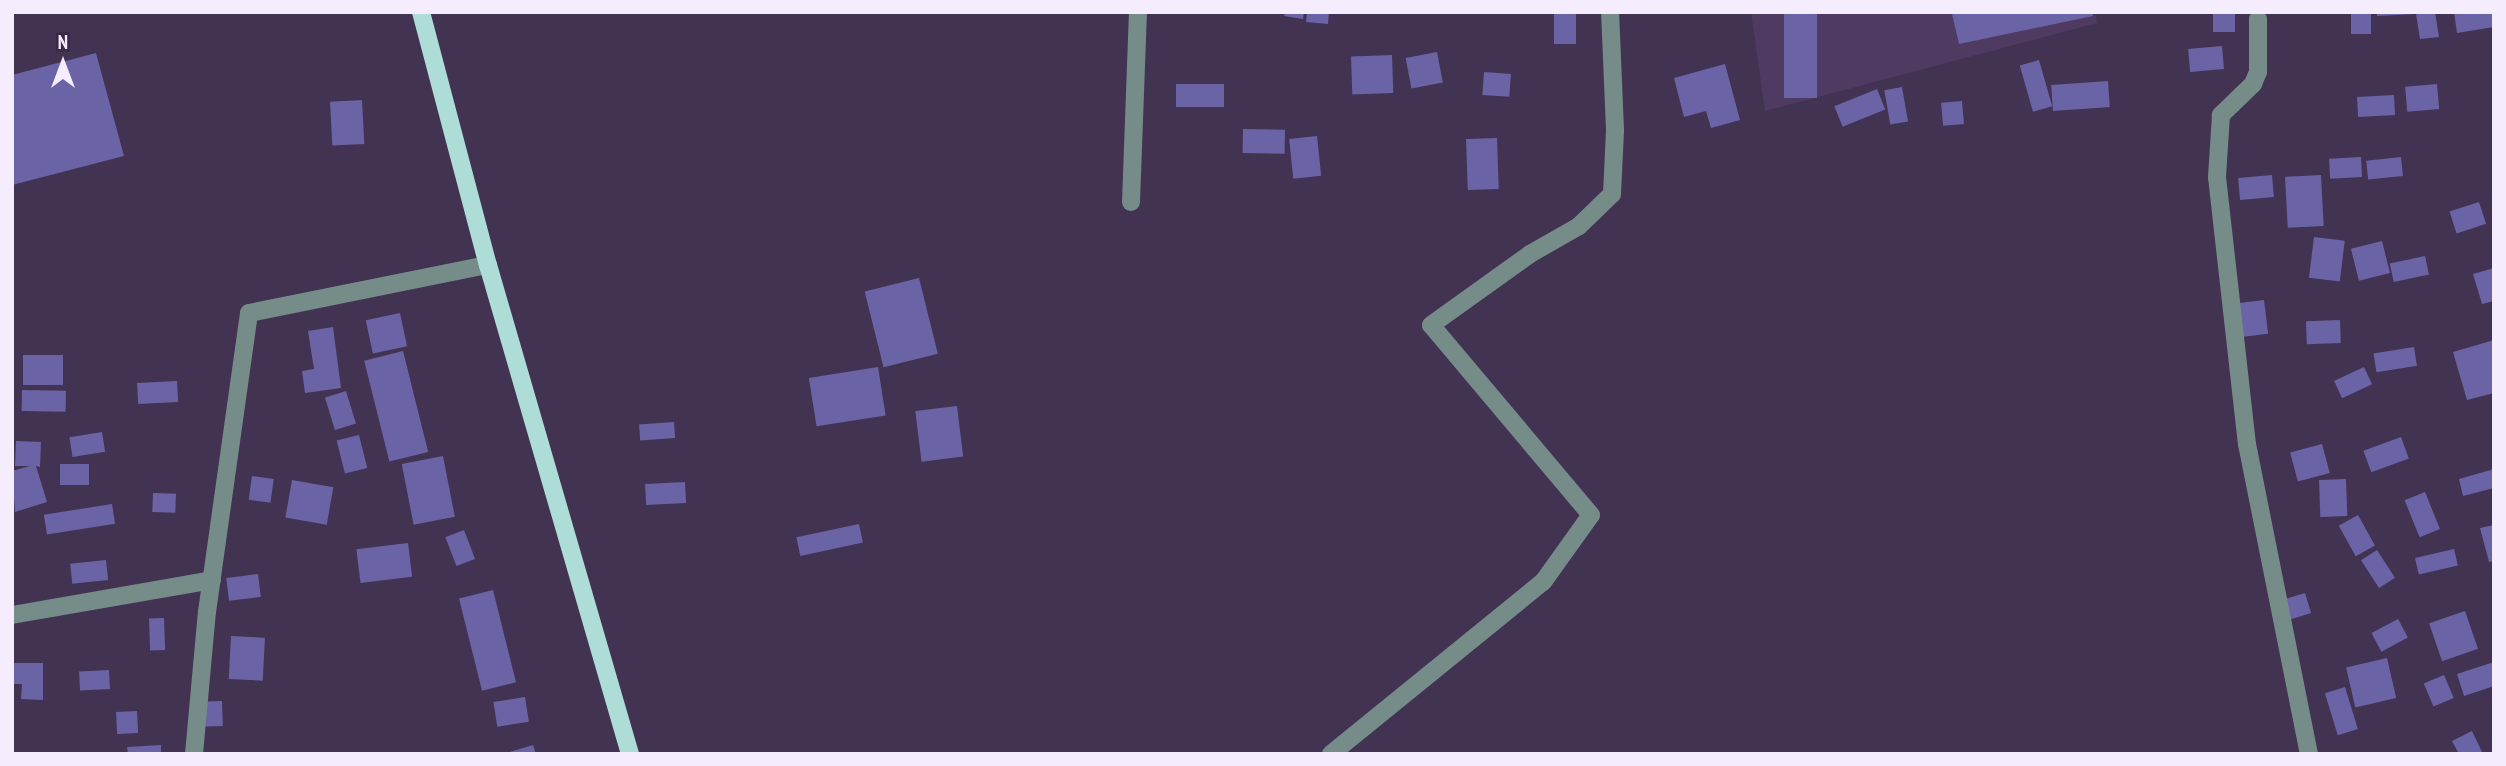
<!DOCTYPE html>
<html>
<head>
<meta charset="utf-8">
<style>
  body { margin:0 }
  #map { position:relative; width:2506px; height:766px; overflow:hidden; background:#433352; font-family:"PT Sans Narrow",sans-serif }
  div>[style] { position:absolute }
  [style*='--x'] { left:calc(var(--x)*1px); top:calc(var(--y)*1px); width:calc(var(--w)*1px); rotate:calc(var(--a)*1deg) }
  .built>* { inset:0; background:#4f3b61 }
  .building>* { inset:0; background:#6a63a5; transform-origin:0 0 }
  .minor>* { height:18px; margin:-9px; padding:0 9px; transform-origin:9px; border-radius:9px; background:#768c89 }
  .major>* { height:18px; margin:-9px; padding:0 9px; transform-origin:9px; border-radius:9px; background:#aedcd7 }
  span { translate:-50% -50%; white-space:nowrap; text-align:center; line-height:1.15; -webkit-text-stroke:7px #382947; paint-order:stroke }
  .frame { position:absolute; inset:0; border:14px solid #f5edfd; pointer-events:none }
  .north { position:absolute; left:28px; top:28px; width:70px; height:70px; -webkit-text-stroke:5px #382947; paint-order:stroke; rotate:0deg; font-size:19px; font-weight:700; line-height:28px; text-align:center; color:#f5edfd }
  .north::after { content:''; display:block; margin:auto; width:24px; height:32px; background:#f5edfd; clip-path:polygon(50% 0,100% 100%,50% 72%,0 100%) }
</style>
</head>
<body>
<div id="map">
  <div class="built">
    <div style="clip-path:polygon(1751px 12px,2095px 12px,2097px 23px,1765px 111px)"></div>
  </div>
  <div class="building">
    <div style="clip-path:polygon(1285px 12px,1304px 12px,1303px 19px,1284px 16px)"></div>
    <div style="clip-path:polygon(1307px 12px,1329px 12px,1328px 24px,1306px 22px)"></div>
    <div style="left:1554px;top:12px;width:22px;height:32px"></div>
    <div style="left:1784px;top:12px;width:33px;height:86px"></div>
    <div style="clip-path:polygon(1961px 12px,2092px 12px,2093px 16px,1959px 44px,1952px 14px)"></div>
    <div style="left:2213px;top:12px;width:22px;height:20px"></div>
    <div style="left:2351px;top:12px;width:20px;height:22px"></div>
    <div style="clip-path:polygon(2377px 12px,2435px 12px,2439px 37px,2420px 39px,2416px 14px,2377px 16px)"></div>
    <div style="clip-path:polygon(2454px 12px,2492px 12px,2494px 27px,2457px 33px)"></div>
    <div style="left:2222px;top:46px;width:23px;height:34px;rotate:85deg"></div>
    <div style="left:1437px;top:52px;width:31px;height:32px;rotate:79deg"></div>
    <div style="clip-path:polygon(96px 53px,124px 156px,12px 185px,12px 75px)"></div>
    <div style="left:1392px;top:55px;width:38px;height:41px;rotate:88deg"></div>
    <div style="left:2039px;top:60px;width:48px;height:20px;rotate:74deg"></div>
    <div style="clip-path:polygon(1725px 64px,1740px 120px,1711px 128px,1706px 111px,1684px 117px,1674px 78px)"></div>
    <div style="left:1484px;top:72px;width:27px;height:23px;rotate:4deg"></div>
    <div style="left:2108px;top:81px;width:26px;height:57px;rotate:86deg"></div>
    <div style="left:1224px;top:84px;width:23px;height:48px;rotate:90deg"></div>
    <div style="left:2437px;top:84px;width:25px;height:32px;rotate:85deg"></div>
    <div style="left:1902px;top:87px;width:35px;height:18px;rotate:80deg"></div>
    <div style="left:1877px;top:89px;width:22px;height:46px;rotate:68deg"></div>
    <div style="left:2394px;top:95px;width:20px;height:37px;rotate:87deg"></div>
    <div style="left:362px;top:100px;width:44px;height:32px;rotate:87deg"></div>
    <div style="left:1962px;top:101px;width:23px;height:21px;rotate:85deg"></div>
    <div style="left:1243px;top:129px;width:42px;height:24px;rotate:1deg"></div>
    <div style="left:1317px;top:136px;width:40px;height:28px;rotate:84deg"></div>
    <div style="left:1497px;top:138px;width:51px;height:31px;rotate:88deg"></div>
    <div style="left:2361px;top:157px;width:20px;height:32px;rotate:87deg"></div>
    <div style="left:2401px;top:157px;width:19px;height:35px;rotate:84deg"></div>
    <div style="left:2272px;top:175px;width:22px;height:34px;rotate:85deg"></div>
    <div style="left:2321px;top:175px;width:51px;height:36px;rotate:87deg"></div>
    <div style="left:2479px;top:202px;width:23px;height:31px;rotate:72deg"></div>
    <div style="left:2314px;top:237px;width:31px;height:41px;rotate:7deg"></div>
    <div style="left:2382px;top:241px;width:33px;height:32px;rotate:76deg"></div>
    <div style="left:2425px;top:256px;width:19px;height:36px;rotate:78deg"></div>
    <div style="clip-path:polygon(2494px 268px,2494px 301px,2482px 304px,2473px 274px)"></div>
    <div style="left:919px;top:278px;width:78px;height:56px;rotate:76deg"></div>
    <div style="left:2264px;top:300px;width:34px;height:31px;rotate:83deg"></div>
    <div style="left:400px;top:313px;width:34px;height:35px;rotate:78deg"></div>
    <div style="left:2340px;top:320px;width:23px;height:34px;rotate:88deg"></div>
    <div style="clip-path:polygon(333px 327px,341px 388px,305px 393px,302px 371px,314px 369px,308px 331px)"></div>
    <div style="clip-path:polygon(2494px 340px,2494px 393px,2467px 400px,2453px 352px)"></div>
    <div style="left:2414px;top:347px;width:19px;height:41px;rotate:81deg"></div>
    <div style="left:403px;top:351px;width:104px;height:40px;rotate:76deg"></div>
    <div style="left:23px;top:355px;width:40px;height:30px"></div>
    <div style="left:878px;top:367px;width:49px;height:70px;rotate:81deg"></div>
    <div style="left:2364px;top:367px;width:19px;height:33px;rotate:65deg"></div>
    <div style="left:177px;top:381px;width:21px;height:40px;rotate:87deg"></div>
    <div style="left:22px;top:390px;width:44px;height:21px;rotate:1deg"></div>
    <div style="left:346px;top:391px;width:34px;height:22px;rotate:73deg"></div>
    <div style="left:957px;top:406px;width:51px;height:42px;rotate:83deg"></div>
    <div style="left:674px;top:422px;width:16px;height:35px;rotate:86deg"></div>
    <div style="left:102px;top:432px;width:20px;height:33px;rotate:81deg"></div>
    <div style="left:359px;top:435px;width:34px;height:23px;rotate:76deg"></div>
    <div style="left:2401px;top:437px;width:23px;height:40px;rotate:70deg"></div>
    <div style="clip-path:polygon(16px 441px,41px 442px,40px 467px,36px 466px,47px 502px,15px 512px,12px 471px,30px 466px,15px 466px)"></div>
    <div style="left:2322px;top:444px;width:30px;height:33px;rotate:75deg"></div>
    <div style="left:443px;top:456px;width:62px;height:42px;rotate:79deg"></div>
    <div style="left:89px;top:464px;width:21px;height:29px;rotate:90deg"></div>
    <div style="clip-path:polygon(2494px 469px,2494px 488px,2463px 496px,2459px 479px)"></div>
    <div style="left:252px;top:476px;width:22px;height:24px;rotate:8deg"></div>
    <div style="left:2346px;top:479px;width:37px;height:27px;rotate:88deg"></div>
    <div style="left:292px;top:480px;width:42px;height:38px;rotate:10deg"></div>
    <div style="left:685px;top:482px;width:21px;height:40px;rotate:87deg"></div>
    <div style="left:2425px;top:492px;width:40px;height:22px;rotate:68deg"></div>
    <div style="left:153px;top:493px;width:23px;height:19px;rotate:2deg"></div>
    <div style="left:112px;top:504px;width:20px;height:69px;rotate:81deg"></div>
    <div style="left:2358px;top:515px;width:35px;height:22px;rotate:61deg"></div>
    <div style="left:859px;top:524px;width:19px;height:64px;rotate:78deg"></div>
    <div style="clip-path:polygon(2494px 525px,2494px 561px,2489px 562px,2480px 528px)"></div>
    <div style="left:464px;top:530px;width:31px;height:20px;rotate:69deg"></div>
    <div style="left:408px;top:543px;width:34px;height:52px;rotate:83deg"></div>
    <div style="left:2454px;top:549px;width:17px;height:40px;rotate:77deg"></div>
    <div style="left:2377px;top:550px;width:33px;height:19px;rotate:57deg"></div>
    <div style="left:106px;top:560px;width:20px;height:36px;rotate:84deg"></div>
    <div style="left:258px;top:574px;width:23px;height:32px;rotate:83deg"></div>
    <div style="left:493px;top:590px;width:95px;height:35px;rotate:76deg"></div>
    <div style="left:2305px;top:593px;width:21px;height:29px;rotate:73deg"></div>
    <div style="left:2465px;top:611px;width:40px;height:38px;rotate:71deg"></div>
    <div style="left:164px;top:618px;width:32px;height:15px;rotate:88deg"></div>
    <div style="left:2398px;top:619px;width:21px;height:30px;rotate:62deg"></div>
    <div style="left:231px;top:636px;width:34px;height:43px;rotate:3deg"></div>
    <div style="left:2387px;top:658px;width:41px;height:42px;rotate:77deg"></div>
    <div style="clip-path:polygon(2494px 662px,2494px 686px,2464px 696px,2457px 674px)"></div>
    <div style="clip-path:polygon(12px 663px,43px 663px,43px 700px,21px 699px,22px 684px,12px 684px)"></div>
    <div style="left:109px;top:670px;width:19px;height:30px;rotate:87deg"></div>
    <div style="left:2444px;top:675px;width:25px;height:22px;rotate:67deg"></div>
    <div style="left:2345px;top:687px;width:44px;height:21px;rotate:73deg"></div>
    <div style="left:525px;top:697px;width:25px;height:32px;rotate:81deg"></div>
    <div style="left:222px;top:701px;width:25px;height:30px;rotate:88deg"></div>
    <div style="left:137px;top:711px;width:22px;height:21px;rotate:87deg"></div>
    <div style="clip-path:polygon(2472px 731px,2483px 754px,2459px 754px,2452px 741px)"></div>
    <div style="clip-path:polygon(161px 745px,161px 754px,128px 754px,127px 747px)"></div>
    <div style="clip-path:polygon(533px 745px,536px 754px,506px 754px,506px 753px)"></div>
  </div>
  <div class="minor">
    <div style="--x:2258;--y:19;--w:53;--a:90"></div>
    <div style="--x:2258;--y:72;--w:13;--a:113"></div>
    <div style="--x:2253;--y:84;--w:45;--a:135.9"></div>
    <div style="--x:2221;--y:115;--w:62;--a:93.7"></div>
    <div style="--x:2217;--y:177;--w:269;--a:83.6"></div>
    <div style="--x:2247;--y:444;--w:316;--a:78.7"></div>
    <div style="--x:1131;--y:202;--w:190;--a:-87.9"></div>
    <div style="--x:12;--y:615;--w:203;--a:-9.9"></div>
    <div style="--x:194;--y:754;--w:143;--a:-84.8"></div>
    <div style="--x:207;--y:612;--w:302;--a:-82"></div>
    <div style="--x:249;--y:313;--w:244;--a:-11.4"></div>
    <div style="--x:1331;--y:754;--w:273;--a:-39.1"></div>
    <div style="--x:1543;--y:582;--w:82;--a:-54.4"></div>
    <div style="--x:1591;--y:515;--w:248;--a:-130.1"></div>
    <div style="--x:1431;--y:325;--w:122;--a:-35.6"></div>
    <div style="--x:1530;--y:254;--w:56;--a:-29.7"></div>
    <div style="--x:1579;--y:226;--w:46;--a:-44.1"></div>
    <div style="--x:1612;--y:194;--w:64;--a:-87.3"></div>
    <div style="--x:1615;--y:130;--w:118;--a:-92.4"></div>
  </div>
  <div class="major">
    <div style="--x:421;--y:12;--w:262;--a:75.2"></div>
    <div style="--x:488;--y:265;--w:509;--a:73.81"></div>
  </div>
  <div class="frame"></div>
  <div class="north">N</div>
</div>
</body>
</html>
